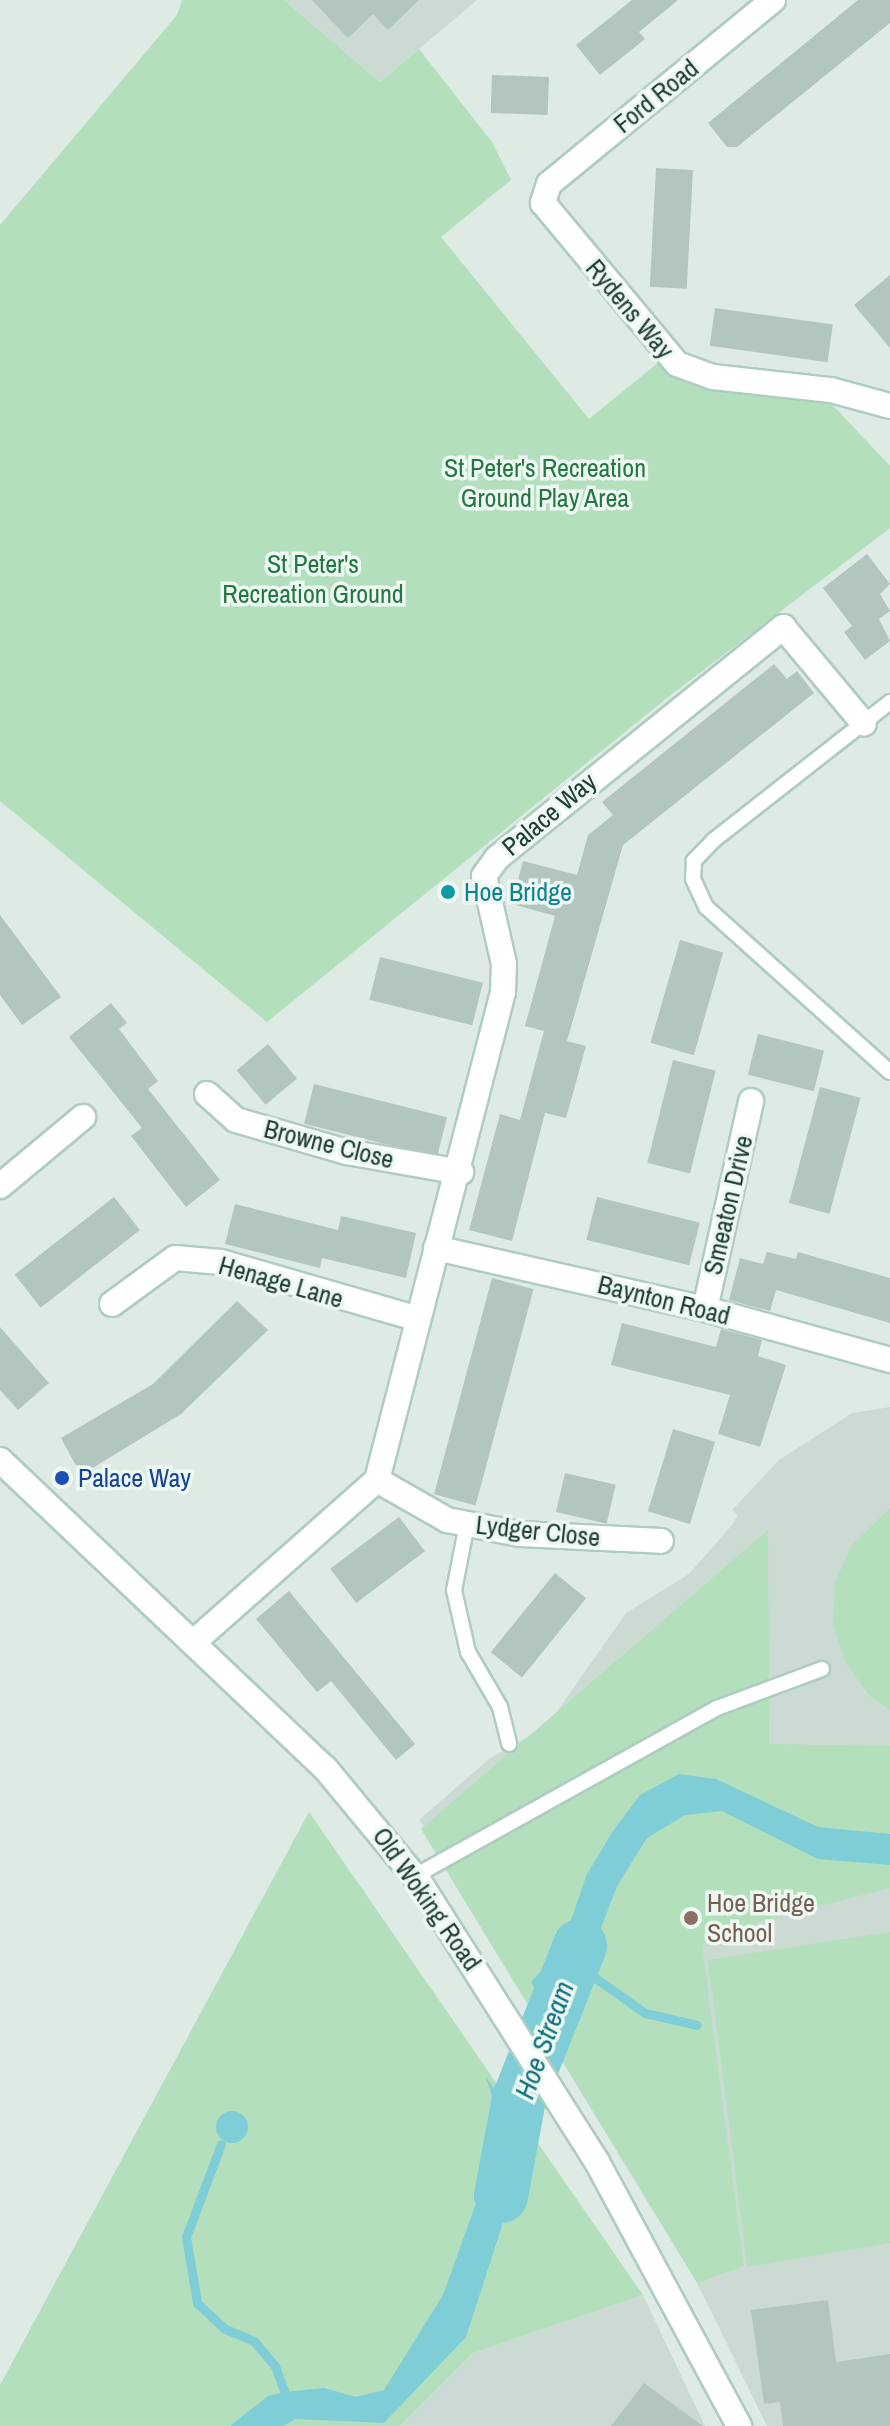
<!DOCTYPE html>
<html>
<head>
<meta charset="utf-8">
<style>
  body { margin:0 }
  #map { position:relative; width:890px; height:2426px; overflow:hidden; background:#ddebe4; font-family:"Archivo Narrow",sans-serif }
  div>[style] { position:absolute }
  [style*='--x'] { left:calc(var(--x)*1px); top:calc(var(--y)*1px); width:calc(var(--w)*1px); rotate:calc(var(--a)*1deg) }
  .built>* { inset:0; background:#cbdbd3 }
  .green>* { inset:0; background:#b3dfbd }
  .water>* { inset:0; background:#7ecdd7 }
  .round { border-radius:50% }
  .stream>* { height:9px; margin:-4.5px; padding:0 4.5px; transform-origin:4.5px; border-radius:4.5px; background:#7ecdd7 }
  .river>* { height:54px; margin:-27px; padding:0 27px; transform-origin:27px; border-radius:27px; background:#7ecdd7 }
  .building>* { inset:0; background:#b2c6bd; transform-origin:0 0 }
  .roads { filter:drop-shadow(2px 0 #afccc0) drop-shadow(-2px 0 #afccc0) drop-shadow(0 2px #afccc0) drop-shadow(0 -2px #afccc0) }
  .lane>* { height:14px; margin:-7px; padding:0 7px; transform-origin:7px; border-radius:7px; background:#fff }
  .street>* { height:24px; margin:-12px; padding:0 12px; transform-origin:12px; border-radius:12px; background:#fff }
  .secondary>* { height:24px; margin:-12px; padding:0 12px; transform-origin:12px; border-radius:12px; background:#fff }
  .dots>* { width:22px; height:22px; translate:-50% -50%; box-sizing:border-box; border:4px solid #eef8f2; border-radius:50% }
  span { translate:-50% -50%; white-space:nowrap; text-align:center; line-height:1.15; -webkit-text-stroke:7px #eef8f2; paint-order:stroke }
  .street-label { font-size:26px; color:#1d3c33 }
  .park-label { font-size:26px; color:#237740 }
  .culture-label { font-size:26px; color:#0d838f }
  .left { translate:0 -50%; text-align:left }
  .transit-label { font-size:26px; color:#164399 }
  .education-label { font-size:26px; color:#785e54 }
  .water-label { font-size:28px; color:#11707e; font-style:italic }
</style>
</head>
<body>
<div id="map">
  <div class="built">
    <div style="clip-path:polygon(284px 0,477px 0,380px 82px)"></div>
    <div style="clip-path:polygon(890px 1407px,890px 2426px,767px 2426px,569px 2021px,419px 1820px,489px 1759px,546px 1727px,626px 1613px,689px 1574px,732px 1525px,738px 1515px,732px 1510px,779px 1460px,852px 1413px)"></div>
    <div style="clip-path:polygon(643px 2295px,705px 2426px,400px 2426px,473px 2353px)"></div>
  </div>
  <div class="green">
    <div style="clip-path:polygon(182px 0,284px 0,380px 82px,419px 49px,492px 142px,511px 180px,441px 237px,589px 419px,659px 362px,680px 379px,702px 385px,828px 400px,890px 466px,890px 528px,667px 698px,267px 1022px,0 801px,0 225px,177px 15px)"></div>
    <div style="clip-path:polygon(890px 1508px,890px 1710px,869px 1695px,845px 1662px,833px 1624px,835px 1583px,851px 1546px)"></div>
    <div style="clip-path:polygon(768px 1530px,769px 1744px,890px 1746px,890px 1888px,758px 1922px,702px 1944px,744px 2266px,697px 2283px,421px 1829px)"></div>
    <div style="clip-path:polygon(309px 1812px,643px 2295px,473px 2353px,400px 2426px,0 2426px,0 2385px)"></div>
    <div style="clip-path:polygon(890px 1932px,890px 2243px,747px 2267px,708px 1960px)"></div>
  </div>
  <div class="water">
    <div style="clip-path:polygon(679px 1774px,716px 1779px,818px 1827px,890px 1834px,890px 1865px,818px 1859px,722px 1811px,685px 1815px,647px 1838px,617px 1886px,562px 2030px,531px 1982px,561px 1949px,587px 1874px,613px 1831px,640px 1795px)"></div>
    <div style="clip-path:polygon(486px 2077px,529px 2142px,466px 2337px,384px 2423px,296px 2419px,283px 2426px,230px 2426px,268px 2396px,284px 2392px,324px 2388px,356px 2397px,384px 2390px,443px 2295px,483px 2184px,501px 2124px)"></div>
    <div class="round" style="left:216px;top:2111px;width:32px;height:32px"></div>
  </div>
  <div class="stream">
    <div style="--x:574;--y:1963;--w:87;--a:35.2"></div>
    <div style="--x:645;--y:2013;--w:53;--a:13"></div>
    <div style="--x:221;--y:2144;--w:99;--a:110.6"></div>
    <div style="--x:186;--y:2237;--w:67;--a:80.5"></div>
    <div style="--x:197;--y:2303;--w:38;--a:43"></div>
    <div style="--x:225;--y:2329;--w:31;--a:22"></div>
    <div style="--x:254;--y:2341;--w:33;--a:50"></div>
    <div style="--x:275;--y:2366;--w:40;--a:69.8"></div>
  </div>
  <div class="river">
    <div style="--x:501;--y:2196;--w:99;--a:-79.5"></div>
    <div style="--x:519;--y:2099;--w:165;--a:-68.3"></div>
  </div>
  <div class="building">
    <div style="clip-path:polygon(312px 0,419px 0,388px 30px,373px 14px,348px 38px)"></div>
    <div style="clip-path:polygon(632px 0,678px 0,639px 32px,645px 39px,600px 75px,576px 45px)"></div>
    <div style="clip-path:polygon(858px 0,890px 0,890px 23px,737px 147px,727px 147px,708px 123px)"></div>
    <div style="left:492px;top:75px;width:57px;height:38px;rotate:2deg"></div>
    <div style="left:656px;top:168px;width:37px;height:119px;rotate:3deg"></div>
    <div style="clip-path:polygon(890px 275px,890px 348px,854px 305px)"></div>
    <div style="left:715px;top:308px;width:119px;height:38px;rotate:8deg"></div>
    <div style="clip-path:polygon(867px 554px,890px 584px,880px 594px,890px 611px,879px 619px,890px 641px,865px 660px,844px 632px,852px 626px,823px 588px)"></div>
    <div style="clip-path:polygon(774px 664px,787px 679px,797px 671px,814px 693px,623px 845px,567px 1041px,586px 1046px,566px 1118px,545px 1113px,512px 1241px,469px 1230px,500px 1114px,520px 1120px,544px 1031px,525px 1026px,555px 916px,512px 904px,523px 861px,577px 875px,588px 835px,613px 815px,602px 802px)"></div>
    <div style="clip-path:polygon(0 915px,61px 997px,22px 1025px,0 995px)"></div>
    <div style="left:680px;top:940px;width:45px;height:107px;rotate:16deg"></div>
    <div style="left:380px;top:957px;width:106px;height:44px;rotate:14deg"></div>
    <div style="clip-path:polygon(111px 1003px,127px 1023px,119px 1029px,158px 1081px,148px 1089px,220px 1180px,186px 1207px,131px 1136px,142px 1128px,69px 1037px)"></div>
    <div style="left:758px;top:1034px;width:68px;height:42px;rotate:14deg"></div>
    <div style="left:268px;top:1044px;width:45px;height:41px;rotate:50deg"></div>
    <div style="left:673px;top:1060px;width:44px;height:106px;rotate:14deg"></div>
    <div style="left:314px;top:1084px;width:137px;height:41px;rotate:14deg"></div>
    <div style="left:820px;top:1087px;width:42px;height:120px;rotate:15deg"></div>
    <div style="left:114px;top:1197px;width:42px;height:126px;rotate:52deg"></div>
    <div style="left:597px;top:1197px;width:106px;height:44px;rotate:14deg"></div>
    <div style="clip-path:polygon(235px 1204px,338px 1230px,341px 1216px,416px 1233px,406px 1278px,322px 1258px,320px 1268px,225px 1244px)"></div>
    <div style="clip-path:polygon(767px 1252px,796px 1259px,798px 1252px,890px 1278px,890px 1323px,776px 1290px,770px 1311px,729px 1300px,740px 1258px,763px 1264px)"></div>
    <div style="left:492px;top:1278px;width:43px;height:224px;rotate:15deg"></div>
    <div style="clip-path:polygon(237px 1301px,268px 1330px,181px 1414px,81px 1475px,61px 1438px,153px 1384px)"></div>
    <div style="clip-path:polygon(622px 1323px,716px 1347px,721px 1329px,762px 1340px,758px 1356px,786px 1365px,760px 1447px,718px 1434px,730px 1395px,611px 1365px)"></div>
    <div style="clip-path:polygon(0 1327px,49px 1383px,18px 1410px,0 1390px)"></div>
    <div style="left:673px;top:1429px;width:44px;height:86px;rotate:17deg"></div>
    <div style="left:565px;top:1473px;width:52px;height:40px;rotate:13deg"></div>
    <div style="left:399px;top:1517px;width:43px;height:86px;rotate:53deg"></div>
    <div style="left:555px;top:1573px;width:40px;height:102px;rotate:39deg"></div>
    <div style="clip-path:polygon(289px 1591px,415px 1744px,396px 1760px,331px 1681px,317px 1692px,256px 1619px)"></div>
    <div style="clip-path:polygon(828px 2300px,836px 2362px,890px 2354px,890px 2426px,783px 2426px,780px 2402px,764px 2404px,751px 2310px)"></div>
    <div style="clip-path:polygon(644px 2383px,703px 2426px,611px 2426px)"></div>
  </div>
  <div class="roads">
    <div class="lane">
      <div style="--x:890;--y:702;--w:225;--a:141.9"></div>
      <div style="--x:713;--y:841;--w:28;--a:134"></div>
      <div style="--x:694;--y:861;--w:18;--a:93"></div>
      <div style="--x:693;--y:879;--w:31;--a:65"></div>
      <div style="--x:706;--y:907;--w:247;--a:41.9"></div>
      <div style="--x:467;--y:1524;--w:67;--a:101.1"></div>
      <div style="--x:454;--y:1590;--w:64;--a:77.3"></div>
      <div style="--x:468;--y:1652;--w:64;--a:59.8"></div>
      <div style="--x:500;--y:1707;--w:38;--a:76"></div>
      <div style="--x:415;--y:1876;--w:346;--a:-29.1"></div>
      <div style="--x:717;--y:1708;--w:112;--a:-20.4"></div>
    </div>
    <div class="street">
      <div style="--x:773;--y:0;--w:290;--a:140.6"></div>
      <div style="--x:549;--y:184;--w:20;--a:108"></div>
      <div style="--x:543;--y:203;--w:209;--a:50.2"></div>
      <div style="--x:677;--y:364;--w:38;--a:20"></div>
      <div style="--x:713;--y:377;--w:119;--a:6.3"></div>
      <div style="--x:831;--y:390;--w:61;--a:15.2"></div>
      <div style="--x:207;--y:1094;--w:39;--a:42"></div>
      <div style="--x:236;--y:1120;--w:116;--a:16.1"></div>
      <div style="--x:347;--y:1152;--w:116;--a:10"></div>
      <div style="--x:0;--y:1186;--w:108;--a:-39.7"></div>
      <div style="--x:436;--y:1248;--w:276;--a:12.8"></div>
      <div style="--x:705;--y:1309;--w:192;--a:15.4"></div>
      <div style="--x:112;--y:1304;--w:78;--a:-36.1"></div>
      <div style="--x:175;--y:1258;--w:46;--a:5"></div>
      <div style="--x:221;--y:1262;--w:202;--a:16.1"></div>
      <div style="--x:705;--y:1309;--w:213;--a:-77.5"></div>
      <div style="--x:377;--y:1480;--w:81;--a:29.7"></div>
      <div style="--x:447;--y:1520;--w:74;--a:10.9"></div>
      <div style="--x:520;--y:1534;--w:141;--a:2.8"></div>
      <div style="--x:196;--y:1640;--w:242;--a:-41.5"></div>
      <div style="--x:377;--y:1480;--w:504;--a:-75.52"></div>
      <div style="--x:503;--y:992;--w:28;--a:-88"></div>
      <div style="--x:504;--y:964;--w:90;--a:-102.8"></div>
      <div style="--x:484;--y:876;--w:22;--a:-54"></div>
      <div style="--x:497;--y:858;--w:368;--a:-38.9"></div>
      <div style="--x:783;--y:627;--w:126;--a:50.1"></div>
    </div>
    <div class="secondary">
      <div style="--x:0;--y:1460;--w:448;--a:43.5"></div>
      <div style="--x:325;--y:1768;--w:149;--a:50.4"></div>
      <div style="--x:420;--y:1883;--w:330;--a:57.6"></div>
      <div style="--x:597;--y:2162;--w:300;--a:61.7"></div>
    </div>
  </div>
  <div class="dots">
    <div style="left:448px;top:892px;background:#0f9aa8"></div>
    <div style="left:62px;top:1478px;background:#1a4fb4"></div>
    <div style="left:691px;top:1918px;background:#8d6e63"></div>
  </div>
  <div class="street-label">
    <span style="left:656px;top:96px;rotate:-39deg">Ford Road</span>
    <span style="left:630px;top:309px;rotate:50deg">Rydens Way</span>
    <span style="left:549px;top:814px;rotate:-40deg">Palace Way</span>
    <span style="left:329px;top:1144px;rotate:14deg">Browne Close</span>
    <span style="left:728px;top:1205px;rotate:-77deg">Smeaton Drive</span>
    <span style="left:281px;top:1282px;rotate:16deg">Henage Lane</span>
    <span style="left:664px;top:1300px;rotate:14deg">Baynton Road</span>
    <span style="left:538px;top:1531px;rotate:6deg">Lydger Close</span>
    <span style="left:427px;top:1899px;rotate:55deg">Old Woking Road</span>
  </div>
  <div class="park-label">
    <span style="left:545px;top:483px">St Peter's Recreation<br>Ground Play Area</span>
    <span style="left:313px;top:579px">St Peter's<br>Recreation Ground</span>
  </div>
  <div class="culture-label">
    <span class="left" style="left:464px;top:892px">Hoe Bridge</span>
  </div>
  <div class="transit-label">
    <span class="left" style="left:78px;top:1478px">Palace Way</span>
  </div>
  <div class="education-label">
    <span class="left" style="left:707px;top:1918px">Hoe Bridge<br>School</span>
  </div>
  <div class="water-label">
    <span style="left:544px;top:2040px;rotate:-70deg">Hoe Stream</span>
  </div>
</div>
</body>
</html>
